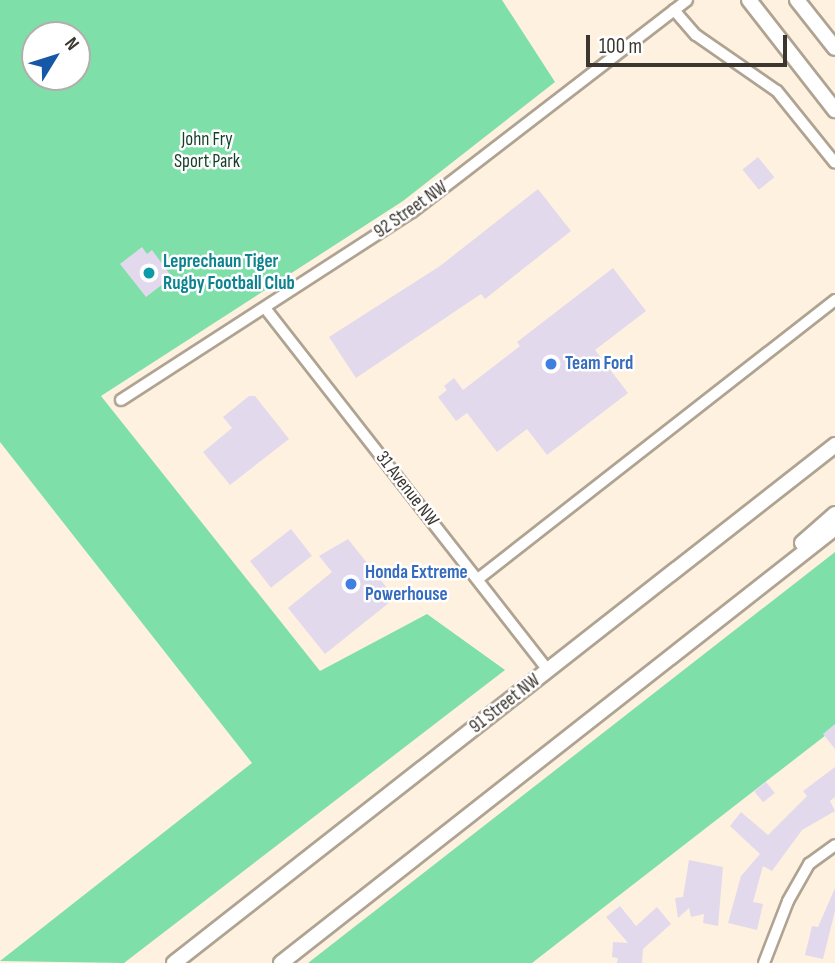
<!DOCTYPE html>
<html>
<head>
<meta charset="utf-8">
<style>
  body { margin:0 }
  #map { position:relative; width:835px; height:963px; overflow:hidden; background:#fff1e0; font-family:"Sofia Sans Condensed",sans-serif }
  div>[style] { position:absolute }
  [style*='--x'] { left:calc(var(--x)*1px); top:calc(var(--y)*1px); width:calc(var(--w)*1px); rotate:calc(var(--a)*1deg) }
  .green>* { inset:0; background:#7fdfa9 }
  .building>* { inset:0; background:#e3d9ec; transform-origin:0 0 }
  .roads { filter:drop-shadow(2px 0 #afa392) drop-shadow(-2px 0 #afa392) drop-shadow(0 2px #afa392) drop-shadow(0 -2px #afa392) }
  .street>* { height:10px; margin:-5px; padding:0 5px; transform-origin:5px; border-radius:5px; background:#fff }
  .secondary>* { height:14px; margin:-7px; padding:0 7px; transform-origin:7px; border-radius:7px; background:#fff }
  .dots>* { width:19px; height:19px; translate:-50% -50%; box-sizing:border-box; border:4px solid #fff; border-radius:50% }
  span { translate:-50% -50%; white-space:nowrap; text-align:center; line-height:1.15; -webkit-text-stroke:5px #fff; paint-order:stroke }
  .park-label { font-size:19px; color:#133e28 }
  .street-label { font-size:19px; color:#3b362f }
  .culture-label { font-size:19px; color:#0d838f; font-weight:700 }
  .left { translate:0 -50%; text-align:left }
  .shop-label { font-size:19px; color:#366cbe; font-weight:700 }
  .north { position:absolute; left:21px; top:21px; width:70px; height:70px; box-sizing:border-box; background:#fff; border:2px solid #b1afac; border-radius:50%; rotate:52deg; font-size:19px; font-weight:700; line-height:28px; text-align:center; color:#3b362f }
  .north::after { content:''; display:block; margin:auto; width:24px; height:32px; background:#1757a8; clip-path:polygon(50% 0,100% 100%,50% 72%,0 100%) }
  .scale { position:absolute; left:586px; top:35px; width:201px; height:32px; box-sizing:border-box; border:4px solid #3b362f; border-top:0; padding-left:9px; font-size:21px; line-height:24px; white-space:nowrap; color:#3b362f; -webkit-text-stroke:5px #fff; paint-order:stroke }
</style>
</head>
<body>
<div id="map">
  <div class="green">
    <div style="clip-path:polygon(evenodd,0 0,502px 0,555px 82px,403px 201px,101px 396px,320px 671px,427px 614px,505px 670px,124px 963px,0 961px,252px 763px,0 442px,0 0,35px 35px,77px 35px,77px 77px,35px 77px,35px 35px)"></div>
    <div style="clip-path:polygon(835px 552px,835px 728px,532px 963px,308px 963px)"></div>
  </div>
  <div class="building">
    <div style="left:758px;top:157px;width:26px;height:20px;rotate:51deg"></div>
    <div style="clip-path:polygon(538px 189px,571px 231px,485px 299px,481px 294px,356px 378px,329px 337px,440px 266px)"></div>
    <div style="clip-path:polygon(142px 247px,147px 254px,152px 250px,172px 277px,146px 297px,120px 264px)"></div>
    <div style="clip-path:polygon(613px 268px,646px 311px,595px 350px,628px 393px,547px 455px,527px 429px,497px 452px,467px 413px,456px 421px,438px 397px,447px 390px,444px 386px,454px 378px,463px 390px,520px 346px,517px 342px)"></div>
    <div style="clip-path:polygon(249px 396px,255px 396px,289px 439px,230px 485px,203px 452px,232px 428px,223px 417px)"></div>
    <div style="left:291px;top:529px;width:34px;height:52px;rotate:52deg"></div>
    <div style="clip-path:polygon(348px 539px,395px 598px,325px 654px,288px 608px,332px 572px,319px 556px)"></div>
    <div style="clip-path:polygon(835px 724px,835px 749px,823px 734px)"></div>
    <div style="clip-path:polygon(835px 767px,835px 797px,830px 801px,835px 811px,802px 830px,772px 871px,763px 866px,753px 902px,763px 904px,757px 930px,728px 923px,741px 876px,760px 854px,730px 826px,741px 812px,768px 835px,807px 796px,803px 791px)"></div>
    <div style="left:766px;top:782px;width:14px;height:15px;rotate:51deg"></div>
    <div style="clip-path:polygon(689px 860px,723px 867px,718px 926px,703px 923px,704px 914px,691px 917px,689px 908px,678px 918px,675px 898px,683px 897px)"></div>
    <div style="clip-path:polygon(835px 888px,835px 911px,823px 959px,805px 955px,812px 926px,818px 927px)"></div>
    <div style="clip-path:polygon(620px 906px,636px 926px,657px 907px,671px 924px,643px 949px,642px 963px,617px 963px,618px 958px,612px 957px,613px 942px,628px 943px,606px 917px)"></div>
  </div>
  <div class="roads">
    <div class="street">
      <div style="--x:674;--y:10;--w:33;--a:49"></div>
      <div style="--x:696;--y:35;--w:98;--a:34.7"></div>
      <div style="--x:777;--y:91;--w:92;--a:51.1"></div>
      <div style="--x:265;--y:308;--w:459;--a:52"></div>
      <div style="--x:121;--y:400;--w:346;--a:-32.9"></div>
      <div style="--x:412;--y:212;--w:347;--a:-37.6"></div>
      <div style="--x:478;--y:579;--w:453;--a:-38"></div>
      <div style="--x:764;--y:963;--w:66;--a:-68.8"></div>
      <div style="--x:788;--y:901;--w:43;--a:-60.4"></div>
      <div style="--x:809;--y:864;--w:32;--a:-36"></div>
    </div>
    <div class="secondary">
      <div style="--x:749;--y:0;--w:140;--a:52"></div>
      <div style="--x:797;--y:0;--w:61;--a:51.6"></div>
      <div style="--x:802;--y:543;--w:44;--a:-41.3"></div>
      <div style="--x:174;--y:963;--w:840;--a:-38.08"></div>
      <div style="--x:281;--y:963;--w:704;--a:-38.14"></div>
    </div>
  </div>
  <div class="dots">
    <div style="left:149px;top:273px;background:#0f9aa8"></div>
    <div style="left:551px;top:364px;background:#3f7fe0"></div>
    <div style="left:351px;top:584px;background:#3f7fe0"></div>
  </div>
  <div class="park-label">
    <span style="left:207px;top:151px">John Fry<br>Sport Park</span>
  </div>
  <div class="street-label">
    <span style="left:411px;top:210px;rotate:-35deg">92 Street NW</span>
    <span style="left:407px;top:489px;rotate:52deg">31 Avenue NW</span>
    <span style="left:505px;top:704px;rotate:-38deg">91 Street NW</span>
  </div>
  <div class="culture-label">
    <span class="left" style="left:163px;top:273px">Leprechaun Tiger<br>Rugby Football Club</span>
  </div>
  <div class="shop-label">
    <span class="left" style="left:565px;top:364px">Team Ford</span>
    <span class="left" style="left:365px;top:584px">Honda Extreme<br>Powerhouse</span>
  </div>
  <div class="north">N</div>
  <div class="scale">100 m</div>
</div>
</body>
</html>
